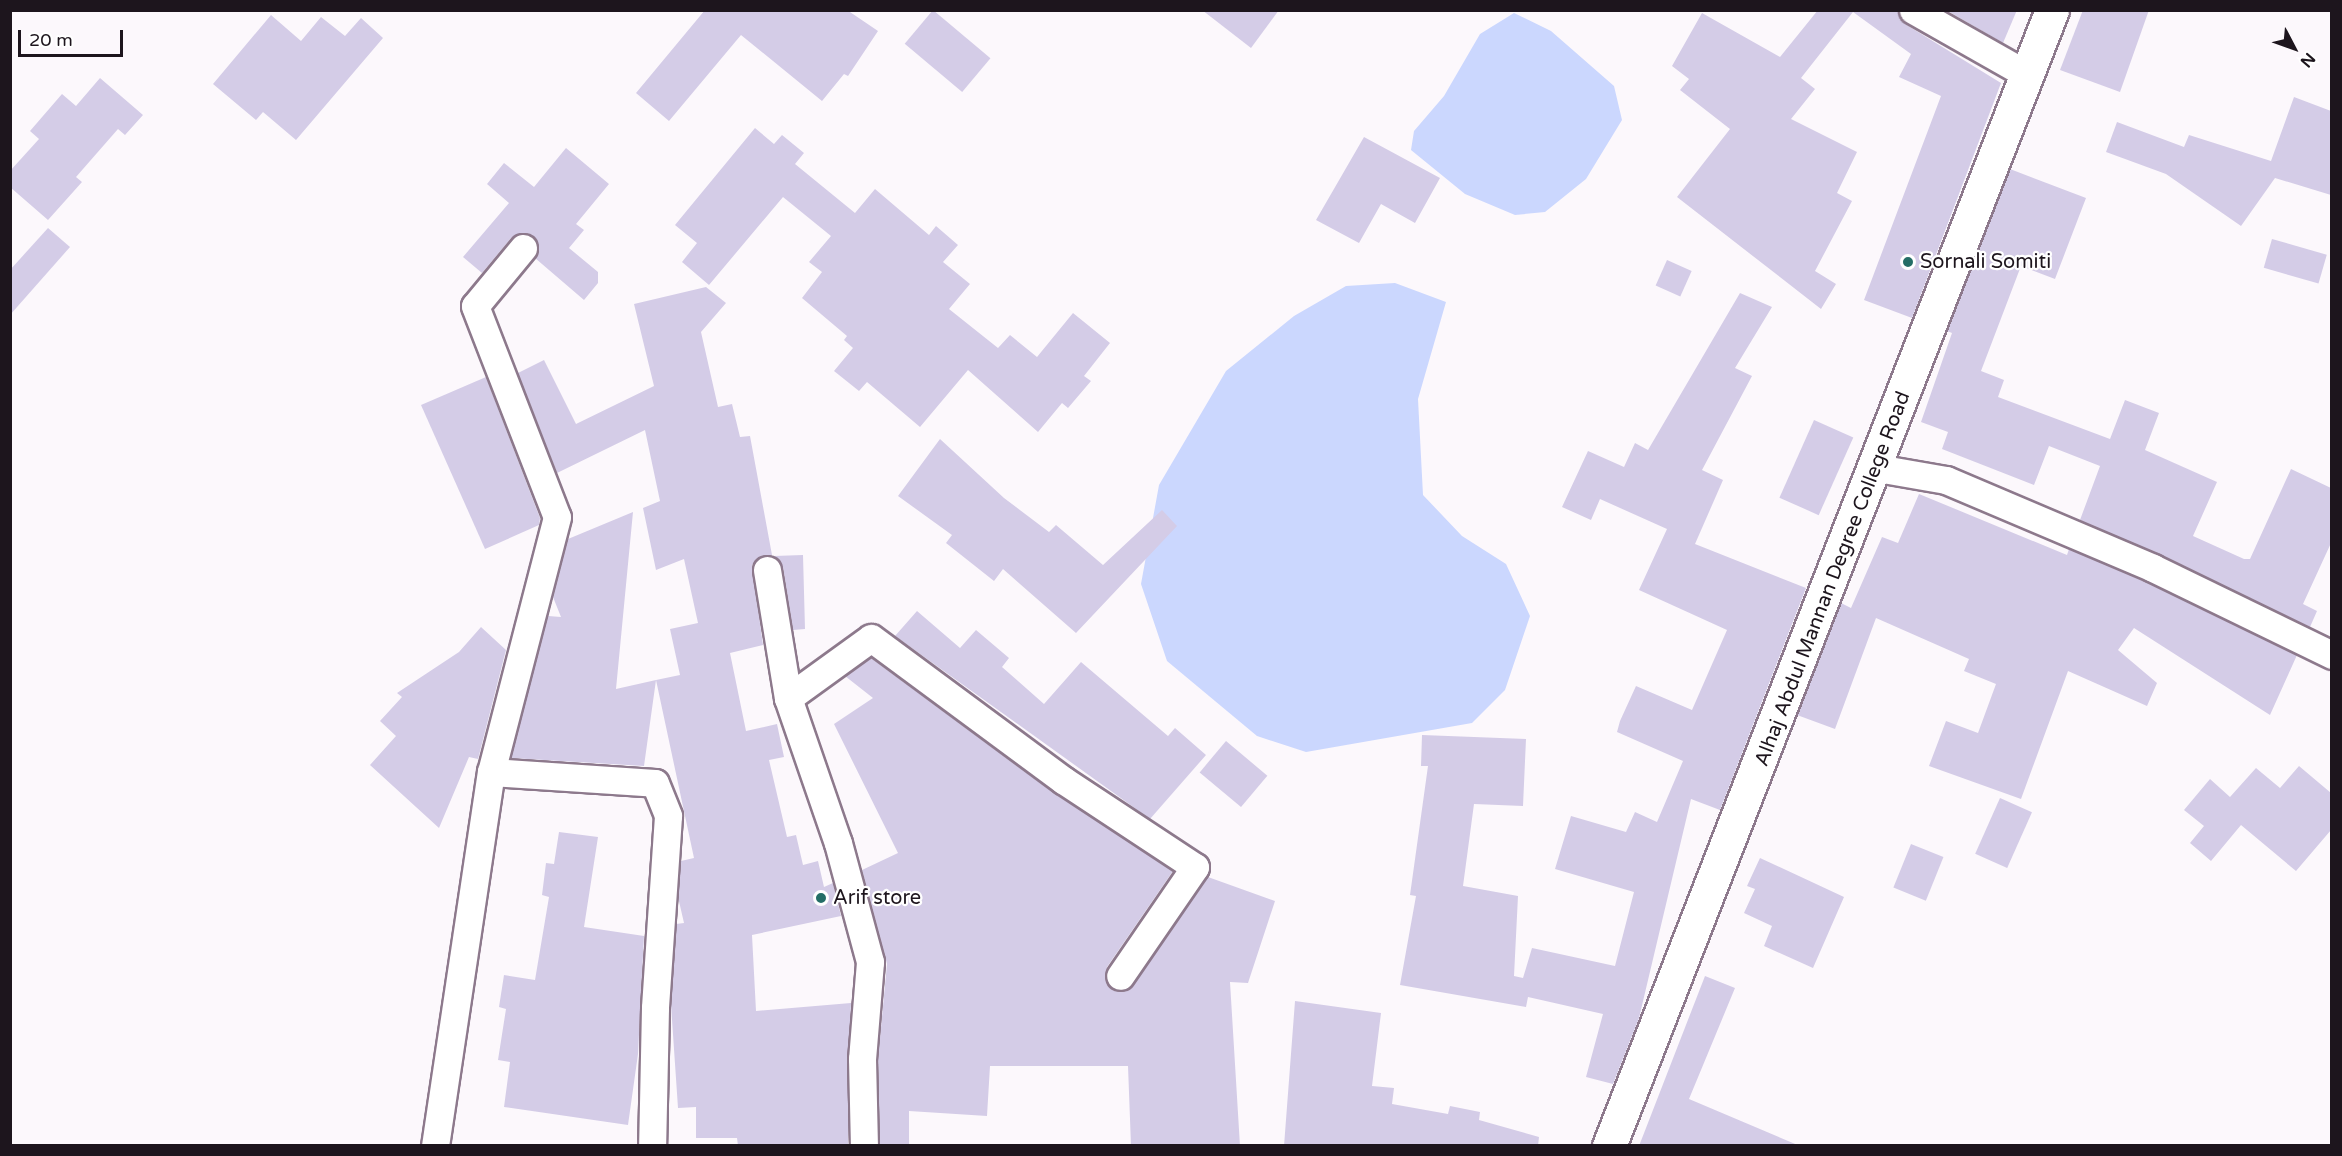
<!DOCTYPE html>
<html>
<head>
<meta charset="utf-8">
<style>
  body { margin:0 }
  #map { position:relative; width:2342px; height:1156px; overflow:hidden; background:#fcf8fc; font-family:"Varela Round",sans-serif }
  div>[style] { position:absolute }
  [style*='--x'] { left:calc(var(--x)*1px); top:calc(var(--y)*1px); width:calc(var(--w)*1px); rotate:calc(var(--a)*1deg) }
  .water>* { inset:0; background:#cbd7fe }
  .building>* { inset:0; background:#d4cce7; transform-origin:0 0 }
  .roads { filter:drop-shadow(2px 0 #8d798c) drop-shadow(-2px 0 #8d798c) drop-shadow(0 2px #8d798c) drop-shadow(0 -2px #8d798c) }
  .minor>* { height:27px; margin:-13.5px; padding:0 13.5px; transform-origin:13.5px; border-radius:13.5px; background:#fff }
  .tertiary>* { height:33px; margin:-16.5px; padding:0 16.5px; transform-origin:16.5px; border-radius:16.5px; background:#fff }
  .dots>* { width:16px; height:16px; translate:-50% -50%; box-sizing:border-box; border:3px solid #fff; border-radius:50% }
  span { translate:-50% -50%; white-space:nowrap; text-align:center; line-height:1.15; -webkit-text-stroke:4.5px #fff; paint-order:stroke }
  .poi-label { font-size:20px; color:#1d151d }
  .left { translate:0 -50%; text-align:left }
  .street-label { font-size:20px; color:#1d151d }
  .frame { position:absolute; inset:0; border:12px solid #1d151d; pointer-events:none }
  .north { position:absolute; left:2264px; top:18px; width:60px; height:60px; -webkit-text-stroke:4px #fff; paint-order:stroke; rotate:131deg; font-size:16px; font-weight:700; line-height:24px; text-align:center; color:#1d151d }
  .north::after { content:''; display:block; margin:auto; width:21px; height:27px; background:#1d151d; clip-path:polygon(50% 0,100% 100%,50% 72%,0 100%) }
  .scale { position:absolute; left:18px; top:30px; width:105px; height:27px; box-sizing:border-box; border:3px solid #1d151d; border-top:0; padding-left:8px; font-size:18px; line-height:21px; white-space:nowrap; color:#1d151d; -webkit-text-stroke:4px #fff; paint-order:stroke }
</style>
</head>
<body>
<div id="map">
  <div class="water">
    <div style="clip-path:polygon(1514px 13px,1551px 31px,1614px 86px,1622px 120px,1586px 179px,1545px 212px,1515px 215px,1465px 194px,1411px 150px,1414px 131px,1444px 96px,1480px 34px)"></div>
    <div style="clip-path:polygon(1395px 283px,1446px 302px,1418px 399px,1423px 495px,1462px 536px,1506px 564px,1530px 616px,1505px 690px,1472px 723px,1306px 752px,1257px 736px,1167px 661px,1141px 584px,1159px 485px,1226px 371px,1294px 316px,1346px 286px)"></div>
  </div>
  <div class="building">
    <div style="clip-path:polygon(705px 10px,847px 10px,878px 31px,848px 76px,844px 74px,822px 101px,741px 35px,669px 121px,636px 93px)"></div>
    <div style="left:933px;top:10px;width:75px;height:44px;rotate:40deg"></div>
    <div style="clip-path:polygon(1202px 10px,1279px 10px,1251px 48px)"></div>
    <div style="clip-path:polygon(1818px 10px,1897px 10px,1905px 24px,2001px 83px,1912px 318px,1864px 300px,1941px 96px,1899px 77px,1911px 54px,1853px 12px,1801px 78px,1815px 89px,1791px 119px,1857px 152px,1837px 193px,1852px 201px,1815px 271px,1836px 284px,1821px 309px,1677px 197px,1730px 129px,1680px 90px,1689px 79px,1672px 66px,1702px 13px,1780px 57px)"></div>
    <div style="clip-path:polygon(1946px 10px,2017px 10px,2003px 43px)"></div>
    <div style="clip-path:polygon(2083px 10px,2149px 10px,2120px 92px,2060px 70px)"></div>
    <div style="clip-path:polygon(271px 15px,301px 41px,321px 17px,345px 36px,361px 18px,383px 38px,296px 140px,263px 112px,256px 120px,213px 84px)"></div>
    <div style="clip-path:polygon(100px 78px,143px 115px,125px 135px,118px 129px,76px 177px,82px 182px,48px 220px,10px 187px,10px 171px,39px 139px,30px 131px,62px 94px,76px 106px)"></div>
    <div style="clip-path:polygon(2294px 97px,2331px 111px,2331px 195px,2275px 178px,2241px 226px,2166px 174px,2106px 152px,2117px 122px,2184px 147px,2189px 135px,2271px 161px)"></div>
    <div style="clip-path:polygon(755px 128px,774px 144px,782px 135px,804px 153px,795px 164px,855px 213px,875px 189px,929px 235px,936px 226px,958px 245px,943px 262px,970px 284px,949px 309px,998px 348px,1010px 335px,1037px 357px,1073px 313px,1110px 343px,1084px 376px,1091px 381px,1068px 408px,1062px 403px,1038px 432px,968px 370px,920px 427px,867px 382px,859px 391px,834px 371px,853px 348px,844px 340px,847px 336px,802px 298px,822px 272px,809px 262px,831px 236px,783px 197px,709px 285px,682px 262px,697px 243px,675px 225px)"></div>
    <div style="clip-path:polygon(1364px 137px,1440px 178px,1415px 223px,1381px 204px,1359px 243px,1316px 220px)"></div>
    <div style="clip-path:polygon(566px 148px,609px 184px,576px 224px,584px 230px,569px 248px,598px 272px,598px 283px,584px 300px,535px 258px,538px 243px,526px 233px,511px 238px,482px 273px,463px 257px,509px 203px,487px 184px,504px 163px,534px 187px)"></div>
    <div style="clip-path:polygon(2010px 169px,2086px 198px,2055px 279px,2021px 266px,1981px 371px,2004px 380px,1998px 397px,2110px 439px,2125px 400px,2159px 413px,2145px 450px,2217px 482px,2193px 536px,2244px 559px,2250px 559px,2291px 469px,2331px 488px,2331px 543px,2303px 604px,2317px 611px,2310px 627px,2080px 520px,2100px 466px,2049px 446px,2034px 485px,1942px 449px,1948px 432px,1921px 422px,1952px 333px,1947px 331px)"></div>
    <div style="clip-path:polygon(48px 228px,70px 247px,10px 315px,10px 270px)"></div>
    <div style="left:2272px;top:239px;width:57px;height:30px;rotate:16deg"></div>
    <div style="left:1667px;top:260px;width:27px;height:28px;rotate:24deg"></div>
    <div style="clip-path:polygon(706px 287px,726px 303px,701px 332px,718px 407px,732px 404px,740px 437px,750px 436px,772px 555px,758px 558px,752px 565px,763px 645px,730px 653px,746px 731px,777px 724px,784px 757px,769px 760px,787px 837px,796px 835px,803px 865px,818px 861px,824px 887px,833px 883px,841px 916px,752px 935px,756px 1011px,851px 1003px,848px 1146px,738px 1146px,737px 1138px,696px 1138px,696px 1107px,678px 1108px,671px 1005px,676px 924px,684px 923px,678px 897px,681px 861px,694px 858px,656px 680px,680px 675px,670px 629px,698px 623px,684px 559px,656px 570px,643px 508px,660px 501px,645px 430px,557px 473px,518px 373px,544px 360px,576px 424px,654px 386px,634px 304px)"></div>
    <div style="clip-path:polygon(1740px 293px,1772px 307px,1735px 368px,1752px 376px,1702px 470px,1723px 480px,1695px 544px,1806px 588px,1720px 810px,1691px 799px,1639px 1018px,1613px 1084px,1586px 1077px,1603px 1014px,1528px 997px,1526px 1007px,1400px 985px,1416px 896px,1410px 895px,1428px 766px,1421px 766px,1422px 735px,1526px 739px,1523px 806px,1474px 804px,1463px 886px,1518px 896px,1514px 976px,1523px 978px,1532px 948px,1615px 966px,1634px 892px,1555px 869px,1571px 816px,1626px 832px,1635px 812px,1657px 822px,1683px 761px,1617px 732px,1620px 721px,1636px 686px,1692px 710px,1727px 630px,1639px 590px,1667px 529px,1600px 499px,1591px 520px,1562px 507px,1588px 451px,1624px 467px,1635px 443px,1648px 450px)"></div>
    <div style="clip-path:polygon(486px 377px,540px 518px,539px 525px,485px 549px,421px 405px)"></div>
    <div style="left:1814px;top:420px;width:43px;height:85px;rotate:24deg"></div>
    <div style="clip-path:polygon(940px 439px,1004px 498px,1049px 532px,1056px 525px,1103px 565px,1162px 510px,1177px 526px,1076px 633px,1003px 569px,994px 581px,946px 543px,952px 535px,898px 496px)"></div>
    <div style="clip-path:polygon(1919px 494px,2067px 555px,2069px 549px,2146px 582px,2297px 655px,2270px 715px,2134px 628px,2118px 650px,2157px 683px,2147px 706px,2068px 671px,2021px 799px,1929px 766px,1946px 721px,1978px 733px,1996px 684px,1964px 671px,1969px 659px,1876px 618px,1835px 729px,1797px 715px,1841px 603px,1851px 608px,1882px 537px,1898px 543px)"></div>
    <div style="clip-path:polygon(633px 512px,616px 689px,656px 680px,644px 766px,511px 758px,548px 616px,561px 617px,553px 597px,568px 539px)"></div>
    <div style="clip-path:polygon(803px 555px,805px 629px,793px 630px,783px 567px,774px 556px)"></div>
    <div style="clip-path:polygon(917px 611px,960px 648px,976px 630px,1009px 658px,1002px 667px,1044px 704px,1081px 662px,1168px 736px,1175px 728px,1206px 755px,1150px 819px,895px 636px)"></div>
    <div style="clip-path:polygon(481px 627px,506px 650px,478px 759px,469px 757px,439px 828px,370px 765px,396px 736px,380px 721px,402px 697px,397px 693px,459px 652px)"></div>
    <div style="clip-path:polygon(871px 658px,1054px 793px,1173px 871px,1107px 967px,1106px 982px,1112px 989px,1126px 990px,1133px 985px,1208px 877px,1275px 901px,1248px 983px,1230px 982px,1240px 1146px,1131px 1146px,1128px 1066px,990px 1066px,987px 1116px,909px 1111px,909px 1146px,880px 1146px,878px 1059px,887px 964px,862px 870px,898px 853px,834px 724px,873px 698px,845px 676px)"></div>
    <div style="left:1226px;top:741px;width:54px;height:41px;rotate:40deg"></div>
    <div style="clip-path:polygon(2299px 766px,2331px 793px,2331px 830px,2296px 871px,2241px 825px,2211px 861px,2190px 843px,2204px 826px,2184px 810px,2210px 779px,2230px 797px,2256px 768px,2280px 788px)"></div>
    <div style="left:2000px;top:798px;width:35px;height:61px;rotate:24deg"></div>
    <div style="clip-path:polygon(559px 832px,598px 837px,584px 927px,644px 936px,638px 1054px,628px 1125px,504px 1107px,510px 1062px,498px 1060px,506px 1009px,499px 1007px,504px 975px,535px 980px,549px 897px,542px 895px,546px 863px,554px 864px)"></div>
    <div style="left:1911px;top:844px;width:35px;height:47px;rotate:22deg"></div>
    <div style="clip-path:polygon(1760px 858px,1844px 897px,1813px 968px,1764px 946px,1772px 926px,1744px 913px,1755px 889px,1747px 886px)"></div>
    <div style="clip-path:polygon(1705px 976px,1735px 988px,1689px 1099px,1800px 1146px,1639px 1146px)"></div>
    <div style="clip-path:polygon(1295px 1001px,1381px 1013px,1372px 1086px,1394px 1088px,1392px 1104px,1448px 1114px,1450px 1106px,1480px 1112px,1479px 1120px,1539px 1137px,1538px 1146px,1284px 1146px)"></div>
  </div>
  <div class="roads">
    <div class="minor">
      <div style="--x:1913;--y:10;--w:130;--a:29.5"></div>
      <div style="--x:523;--y:248;--w:75;--a:129.6"></div>
      <div style="--x:475;--y:306;--w:226;--a:68.8"></div>
      <div style="--x:557;--y:517;--w:263;--a:104.5"></div>
      <div style="--x:491;--y:772;--w:164;--a:3.8"></div>
      <div style="--x:655;--y:783;--w:35;--a:68"></div>
      <div style="--x:668;--y:816;--w:192;--a:93.9"></div>
      <div style="--x:655;--y:1008;--w:138;--a:91.2"></div>
      <div style="--x:1877;--y:468;--w:70;--a:9.9"></div>
      <div style="--x:1946;--y:480;--w:225;--a:23"></div>
      <div style="--x:2153;--y:568;--w:199;--a:25.9"></div>
      <div style="--x:767;--y:570;--w:130;--a:80.7"></div>
      <div style="--x:788;--y:698;--w:153;--a:71"></div>
      <div style="--x:838;--y:843;--w:123;--a:74.9"></div>
      <div style="--x:870;--y:962;--w:97;--a:94.7"></div>
      <div style="--x:862;--y:1059;--w:87;--a:88.7"></div>
      <div style="--x:788;--y:698;--w:102;--a:-35.9"></div>
      <div style="--x:871;--y:638;--w:239;--a:36.5"></div>
      <div style="--x:1063;--y:780;--w:158;--a:33.4"></div>
      <div style="--x:1195;--y:867;--w:132;--a:124.5"></div>
      <div style="--x:435;--y:1146;--w:378;--a:-81.5"></div>
    </div>
    <div class="tertiary">
      <div style="--x:1609;--y:1146;--w:1219;--a:-68.7"></div>
    </div>
  </div>
  <div class="dots">
    <div style="left:1908px;top:262px;background:#246d66"></div>
    <div style="left:821px;top:898px;background:#246d66"></div>
  </div>
  <div class="poi-label">
    <span class="left" style="left:1920px;top:262px">Sornali Somiti</span>
    <span class="left" style="left:833px;top:898px">Arif store</span>
  </div>
  <div class="street-label">
    <span style="left:1833px;top:579px;rotate:-69deg">Alhaj Abdul Mannan Degree College Road</span>
  </div>
  <div class="frame"></div>
  <div class="north">N</div>
  <div class="scale">20 m</div>
</div>
</body>
</html>
